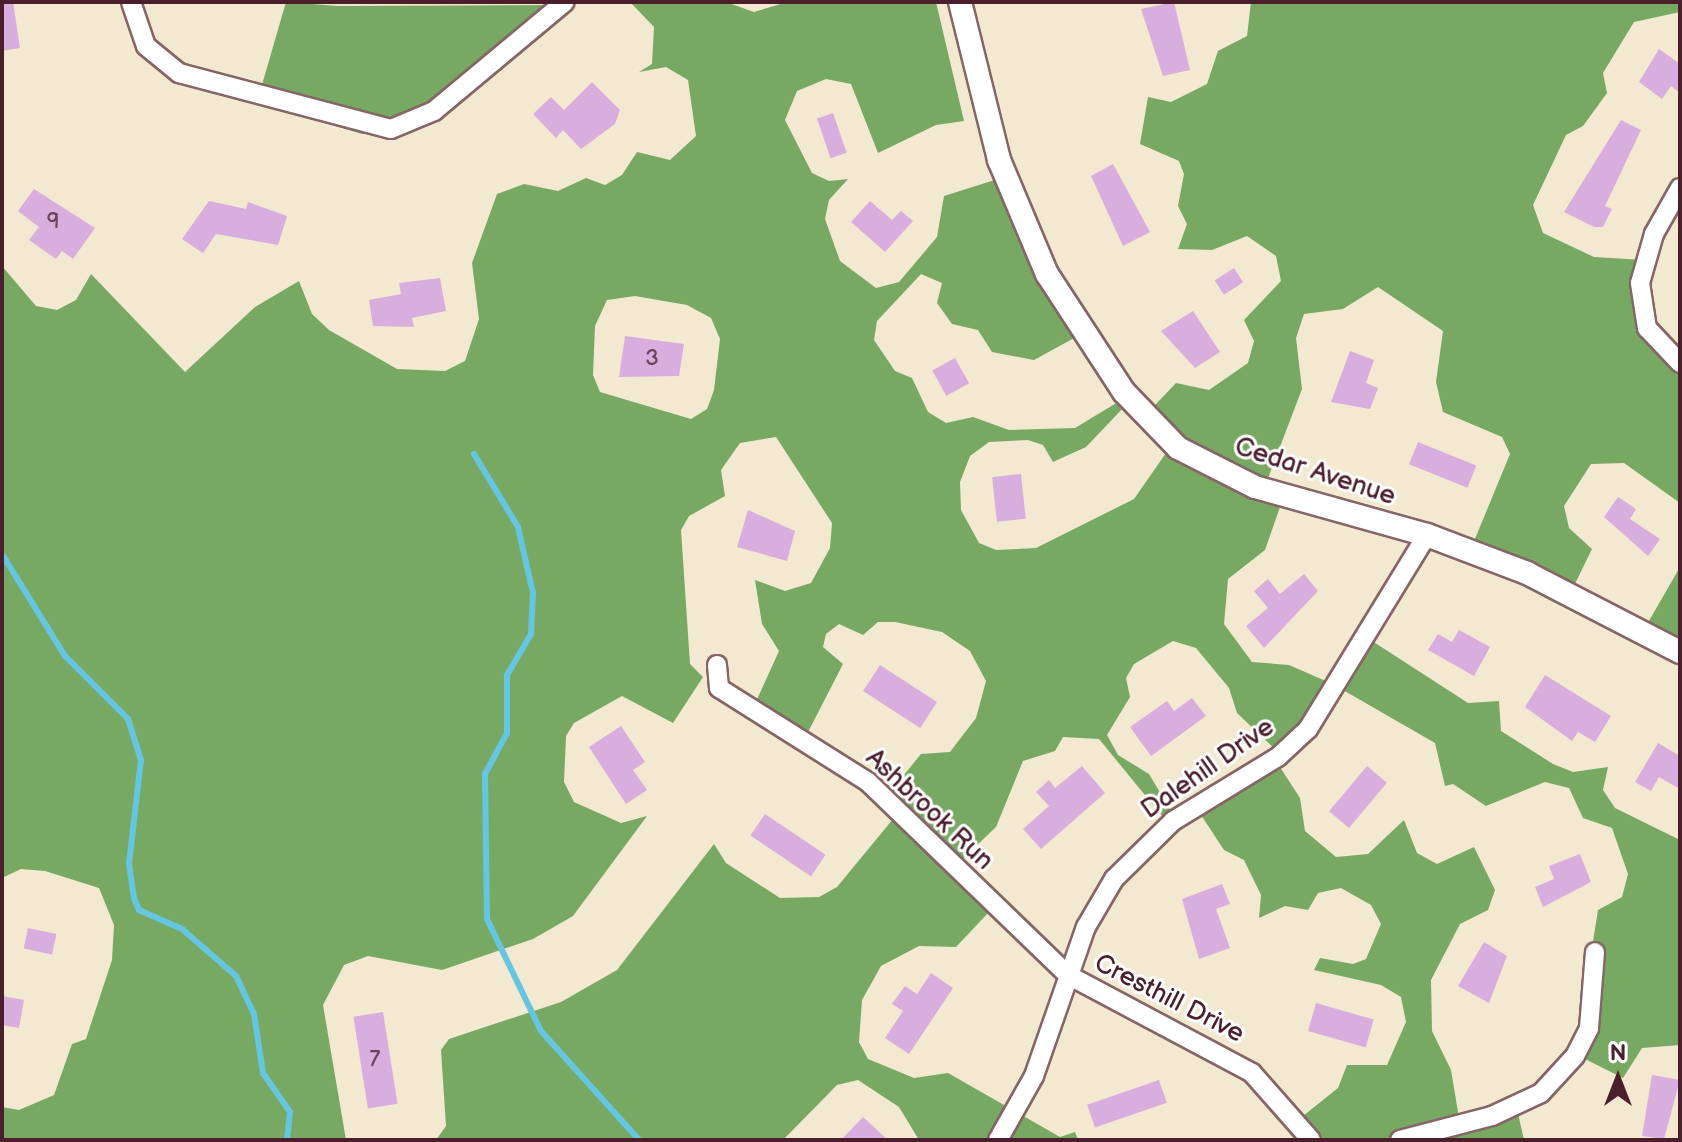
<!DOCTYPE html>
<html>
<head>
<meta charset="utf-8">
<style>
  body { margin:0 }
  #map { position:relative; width:1682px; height:1142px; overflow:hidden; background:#f3e8d0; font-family:"Balsamiq Sans",sans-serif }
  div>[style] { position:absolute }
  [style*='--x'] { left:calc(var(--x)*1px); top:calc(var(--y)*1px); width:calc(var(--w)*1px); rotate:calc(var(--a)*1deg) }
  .forest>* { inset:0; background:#78a963 }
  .stream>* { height:6px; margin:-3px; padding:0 3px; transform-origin:3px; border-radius:3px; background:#65c6e3 }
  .building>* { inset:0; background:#d8aede; transform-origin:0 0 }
  .roads { filter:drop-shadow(2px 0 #856565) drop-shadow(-2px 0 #856565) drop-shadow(0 2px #856565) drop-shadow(0 -2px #856565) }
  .minor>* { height:18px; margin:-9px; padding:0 9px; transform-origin:9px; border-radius:9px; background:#fff }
  .tertiary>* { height:22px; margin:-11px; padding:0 11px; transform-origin:11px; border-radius:11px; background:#fff }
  span { translate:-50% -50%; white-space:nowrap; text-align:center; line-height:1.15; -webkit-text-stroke:6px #fff; paint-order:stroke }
  .number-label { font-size:22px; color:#6e4358 }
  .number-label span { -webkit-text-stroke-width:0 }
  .street-label { font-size:26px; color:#4a1f2b }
  .frame { position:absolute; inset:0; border:4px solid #4a1f2b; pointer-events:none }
  .north { position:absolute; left:1578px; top:1038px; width:80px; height:80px; -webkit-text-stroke:6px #fff; paint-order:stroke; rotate:0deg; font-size:22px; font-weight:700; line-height:32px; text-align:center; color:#4a1f2b }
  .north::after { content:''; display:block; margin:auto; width:28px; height:36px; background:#4a1f2b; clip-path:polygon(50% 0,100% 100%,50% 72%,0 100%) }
</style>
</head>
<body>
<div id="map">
  <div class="forest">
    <div style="clip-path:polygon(286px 2px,338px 6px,561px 5px,389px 134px,362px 134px,257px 102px)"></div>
    <div style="clip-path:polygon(evenodd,630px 2px,726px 2px,754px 12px,787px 2px,936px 2px,964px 121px,936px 125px,878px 153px,851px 84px,826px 79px,797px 91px,785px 120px,812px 173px,829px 181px,848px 179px,829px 200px,825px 219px,840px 261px,876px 288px,899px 282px,937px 237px,944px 196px,1001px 178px,1076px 337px,1034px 360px,992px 352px,978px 330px,952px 324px,937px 303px,942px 283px,921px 274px,877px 321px,874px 340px,895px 371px,912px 378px,928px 412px,946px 423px,973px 417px,1009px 430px,1075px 428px,1118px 402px,1125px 406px,1086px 447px,1053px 462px,1043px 445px,1028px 440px,989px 442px,970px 456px,960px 482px,961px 510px,979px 543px,996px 550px,1036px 548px,1134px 499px,1166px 453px,1139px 422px,1176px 383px,1209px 390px,1248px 363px,1254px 341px,1244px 320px,1281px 281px,1276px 256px,1247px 236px,1212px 250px,1178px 249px,1187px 224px,1178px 206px,1184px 174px,1179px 161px,1140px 144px,1148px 97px,1171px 102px,1207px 84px,1218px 51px,1247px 36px,1251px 2px,1680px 2px,1680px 12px,1634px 22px,1603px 73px,1607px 93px,1583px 126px,1566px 135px,1533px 205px,1543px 233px,1594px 257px,1644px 260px,1640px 314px,1659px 356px,1680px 375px,1680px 503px,1624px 463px,1591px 464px,1564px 506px,1569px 528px,1592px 549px,1568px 598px,1470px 551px,1510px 454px,1502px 437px,1443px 412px,1436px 382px,1443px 331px,1378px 287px,1343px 309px,1304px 314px,1296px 338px,1302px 389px,1262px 494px,1281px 504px,1265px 550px,1228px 579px,1224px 624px,1252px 662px,1289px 665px,1335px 685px,1369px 639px,1468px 703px,1499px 701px,1501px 731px,1553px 764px,1573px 772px,1608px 767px,1603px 790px,1615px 808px,1680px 840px,1680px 1045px,1642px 1048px,1623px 1078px,1575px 1054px,1598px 910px,1622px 897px,1628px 874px,1612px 828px,1583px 818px,1569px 788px,1545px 782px,1486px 806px,1453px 784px,1445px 786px,1435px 743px,1336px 686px,1332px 711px,1278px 752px,1237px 713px,1229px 688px,1196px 648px,1173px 641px,1134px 664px,1126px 678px,1130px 697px,1107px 735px,1118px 755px,1149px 774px,1174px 816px,1167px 822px,1099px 739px,1063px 737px,1055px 751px,1023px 761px,996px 827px,955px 866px,989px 912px,956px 947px,919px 946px,881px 966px,862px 1000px,859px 1042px,868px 1059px,914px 1078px,948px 1073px,1060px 1137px,1075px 1132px,1078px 1140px,919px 1140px,899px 1107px,858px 1080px,837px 1085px,783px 1140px,436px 1140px,446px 1126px,441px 1050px,449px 1039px,561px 1002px,617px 970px,714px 844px,726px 863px,780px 898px,819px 897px,837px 887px,898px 813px,886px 797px,921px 754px,950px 752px,976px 718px,986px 681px,970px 651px,942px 632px,895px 622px,878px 622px,863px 635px,839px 624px,826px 634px,823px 647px,843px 664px,806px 736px,754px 706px,779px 651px,762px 624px,755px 580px,785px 591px,811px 583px,830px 548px,832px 523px,776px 437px,740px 443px,721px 470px,725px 496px,689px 516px,681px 530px,690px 664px,703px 677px,673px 723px,622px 696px,574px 723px,566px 736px,564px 782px,574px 802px,621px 823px,647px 816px,573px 916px,533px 939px,442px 970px,368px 956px,344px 965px,323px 1005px,346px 1140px,2px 1140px,2px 1107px,19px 1110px,54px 1095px,72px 1044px,86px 1039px,112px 960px,114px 925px,99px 888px,45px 871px,21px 869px,2px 878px,2px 266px,36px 306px,57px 310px,76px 300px,91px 274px,185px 372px,255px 307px,299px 281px,312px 314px,329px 330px,397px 369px,445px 371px,465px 361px,479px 319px,472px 263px,497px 194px,524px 184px,558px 191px,586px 178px,605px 185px,622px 175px,637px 152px,670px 160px,696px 136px,688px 80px,666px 67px,639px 72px,652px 64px,654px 27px,630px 2px,635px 296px,687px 305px,711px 318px,720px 339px,714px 390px,707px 409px,691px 419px,600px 392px,593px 375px,595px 326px,607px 300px,635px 296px)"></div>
    <div style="clip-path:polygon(1680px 567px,1680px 633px,1667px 648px,1642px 633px)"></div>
    <div style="clip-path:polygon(1278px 764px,1300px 798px,1305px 831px,1336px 857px,1368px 854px,1404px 820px,1417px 853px,1437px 864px,1474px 847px,1495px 890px,1488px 910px,1460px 924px,1431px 980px,1432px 1031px,1451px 1070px,1459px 1118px,1517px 1109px,1524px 1140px,1312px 1140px,1298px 1120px,1338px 1088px,1347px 1065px,1387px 1065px,1406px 1022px,1401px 997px,1381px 985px,1314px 970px,1320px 958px,1353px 964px,1366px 959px,1381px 924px,1371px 905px,1341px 888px,1318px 893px,1308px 910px,1285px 906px,1259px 918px,1261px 895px,1244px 860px,1224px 850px,1195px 806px)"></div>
  </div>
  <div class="stream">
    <div style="--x:474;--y:454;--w:85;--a:58.9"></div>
    <div style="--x:518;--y:527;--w:68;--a:77.2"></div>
    <div style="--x:533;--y:593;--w:41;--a:92.8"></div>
    <div style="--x:531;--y:634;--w:48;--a:120.3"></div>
    <div style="--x:507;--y:675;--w:58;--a:90"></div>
    <div style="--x:507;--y:733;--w:47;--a:118.2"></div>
    <div style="--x:485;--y:774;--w:145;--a:89.2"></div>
    <div style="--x:487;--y:919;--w:124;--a:64.3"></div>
    <div style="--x:541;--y:1031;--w:147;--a:48"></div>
    <div style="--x:2;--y:554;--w:120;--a:58.3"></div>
    <div style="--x:65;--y:656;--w:89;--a:45"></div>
    <div style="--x:128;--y:719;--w:43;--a:72.4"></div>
    <div style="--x:141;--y:760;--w:104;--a:96.6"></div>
    <div style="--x:129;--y:863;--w:35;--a:82"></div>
    <div style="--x:134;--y:898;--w:13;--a:67"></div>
    <div style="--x:139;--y:910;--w:47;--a:23.8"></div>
    <div style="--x:182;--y:929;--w:72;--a:41"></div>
    <div style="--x:236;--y:976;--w:42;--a:64.7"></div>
    <div style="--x:254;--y:1014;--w:60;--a:81.3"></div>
    <div style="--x:263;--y:1073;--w:47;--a:55.3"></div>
    <div style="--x:290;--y:1112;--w:28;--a:96"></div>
  </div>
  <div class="building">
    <div style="clip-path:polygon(2px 2px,13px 2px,20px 48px,2px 51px)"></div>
    <div style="clip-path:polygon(1174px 2px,1190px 70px,1163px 76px,1141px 9px)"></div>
    <div style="clip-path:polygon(1659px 49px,1680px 64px,1680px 93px,1671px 86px,1662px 99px,1639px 82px)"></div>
    <div style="clip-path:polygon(592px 82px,620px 110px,615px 124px,581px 149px,563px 130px,556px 138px,533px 114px,551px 97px,564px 110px)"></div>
    <div style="left:833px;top:113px;width:42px;height:17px;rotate:71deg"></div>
    <div style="clip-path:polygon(1621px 120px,1641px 130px,1605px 206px,1612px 209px,1603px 227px,1594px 227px,1564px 212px)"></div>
    <div style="clip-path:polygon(1113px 164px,1150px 232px,1123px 246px,1091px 176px)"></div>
    <div style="clip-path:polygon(34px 189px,95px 228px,73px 259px,62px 251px,56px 259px,29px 240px,39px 227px,18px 211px)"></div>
    <div style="clip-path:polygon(209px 201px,246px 209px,248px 202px,287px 216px,278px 245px,216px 234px,203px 253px,182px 239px)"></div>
    <div style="clip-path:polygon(870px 201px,892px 220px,901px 211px,913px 221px,885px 252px,851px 222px)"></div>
    <div style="left:1234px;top:268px;width:17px;height:23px;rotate:57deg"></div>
    <div style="clip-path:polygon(440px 278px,446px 311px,412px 318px,414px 327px,373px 326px,369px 300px,401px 294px,399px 283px)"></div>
    <div style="clip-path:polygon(1193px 311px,1220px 352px,1195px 368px,1161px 331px)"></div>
    <div style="clip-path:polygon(625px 336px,684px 344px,679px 376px,619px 377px)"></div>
    <div style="clip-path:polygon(1350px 351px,1374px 360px,1366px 383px,1378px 388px,1370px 409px,1331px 402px)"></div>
    <div style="left:955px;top:358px;width:29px;height:26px;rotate:61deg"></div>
    <div style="left:1418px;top:442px;width:63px;height:24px;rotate:22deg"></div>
    <div style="left:1021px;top:474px;width:45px;height:29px;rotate:84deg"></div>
    <div style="clip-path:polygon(1618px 497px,1636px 509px,1630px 519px,1660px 539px,1648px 556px,1604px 517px)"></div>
    <div style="clip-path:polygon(748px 510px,795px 531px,787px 561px,737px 547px)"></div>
    <div style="clip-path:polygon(1304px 574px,1318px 591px,1264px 648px,1246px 626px,1268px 608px,1254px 591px,1268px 579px,1280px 594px)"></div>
    <div style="clip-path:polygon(1459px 630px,1490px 647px,1474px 676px,1428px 650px,1438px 634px,1452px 642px)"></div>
    <div style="left:880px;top:665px;width:68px;height:31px;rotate:33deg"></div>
    <div style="clip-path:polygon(1545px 675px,1611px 716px,1595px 742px,1578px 732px,1572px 741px,1525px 707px)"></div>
    <div style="clip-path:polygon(1192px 698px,1206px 716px,1151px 756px,1130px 727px,1167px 701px,1174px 711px)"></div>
    <div style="clip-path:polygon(621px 726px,645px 762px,633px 770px,647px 790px,626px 804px,589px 747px)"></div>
    <div style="clip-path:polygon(1658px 743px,1680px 756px,1680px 789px,1659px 777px,1651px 791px,1635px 782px)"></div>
    <div style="clip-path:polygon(1082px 766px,1105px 793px,1041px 849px,1023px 829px,1049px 806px,1036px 792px,1049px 780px,1055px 788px)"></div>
    <div style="left:1367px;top:766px;width:26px;height:59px;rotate:40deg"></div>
    <div style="left:765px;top:814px;width:73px;height:26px;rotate:34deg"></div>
    <div style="clip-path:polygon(1580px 854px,1591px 882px,1543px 907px,1535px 887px,1554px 879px,1549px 866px)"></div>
    <div style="clip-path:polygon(1222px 884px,1230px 904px,1216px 909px,1230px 948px,1199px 959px,1182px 899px)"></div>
    <div style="left:28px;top:928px;width:29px;height:21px;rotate:12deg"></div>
    <div style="clip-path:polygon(1484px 942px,1507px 956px,1489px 1003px,1458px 986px)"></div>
    <div style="clip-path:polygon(931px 973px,953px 988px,909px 1054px,885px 1038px,903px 1011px,892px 1004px,905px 986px,917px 994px)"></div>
    <div style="clip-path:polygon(2px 996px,24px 1000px,19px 1028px,2px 1025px)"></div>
    <div style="left:1316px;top:1003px;width:60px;height:29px;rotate:16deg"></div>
    <div style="left:383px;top:1012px;width:93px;height:30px;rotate:81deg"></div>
    <div style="clip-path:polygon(1652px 1075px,1680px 1080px,1664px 1139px,1642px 1136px)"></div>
    <div style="left:1159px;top:1080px;width:24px;height:76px;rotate:71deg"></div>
    <div style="clip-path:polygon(863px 1117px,888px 1140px,841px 1140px)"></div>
  </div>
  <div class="roads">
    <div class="minor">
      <div style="--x:131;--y:2;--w:46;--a:71.2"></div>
      <div style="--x:146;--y:46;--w:43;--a:39.3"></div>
      <div style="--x:179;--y:73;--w:219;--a:14.8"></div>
      <div style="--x:391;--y:129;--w:47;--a:-22.7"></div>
      <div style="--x:434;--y:111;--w:170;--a:-39.8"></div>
      <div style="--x:1680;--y:188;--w:53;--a:119.5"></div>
      <div style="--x:1654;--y:234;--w:51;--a:105.9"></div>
      <div style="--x:1640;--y:283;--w:46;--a:81.2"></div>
      <div style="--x:1647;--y:328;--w:48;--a:46.7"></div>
      <div style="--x:717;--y:665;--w:23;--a:85"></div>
      <div style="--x:719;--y:688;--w:176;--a:32.2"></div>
      <div style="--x:868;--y:782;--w:278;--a:44"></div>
      <div style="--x:1068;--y:975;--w:208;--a:28"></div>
      <div style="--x:1252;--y:1073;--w:89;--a:48.6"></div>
      <div style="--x:998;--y:1140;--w:73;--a:-60.6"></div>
      <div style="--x:1034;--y:1076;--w:158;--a:-70.8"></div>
      <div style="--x:1086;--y:927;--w:56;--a:-59.7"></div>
      <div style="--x:1114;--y:879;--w:83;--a:-44.5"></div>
      <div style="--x:1173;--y:821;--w:123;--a:-31.4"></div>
      <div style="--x:1278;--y:757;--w:41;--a:-43"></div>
      <div style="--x:1308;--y:729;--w:228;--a:-58.5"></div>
      <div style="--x:1400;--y:1140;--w:95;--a:-14.6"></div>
      <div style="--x:1492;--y:1116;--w:54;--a:-25.1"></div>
      <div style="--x:1541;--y:1093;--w:50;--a:-47.4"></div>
      <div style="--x:1575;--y:1056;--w:31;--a:-63"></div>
      <div style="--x:1589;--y:1028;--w:76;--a:-85.5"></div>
    </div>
    <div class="tertiary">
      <div style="--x:960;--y:2;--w:163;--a:76.1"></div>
      <div style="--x:999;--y:160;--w:124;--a:67.2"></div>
      <div style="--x:1047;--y:274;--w:141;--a:56.9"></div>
      <div style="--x:1124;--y:392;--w:78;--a:46"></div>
      <div style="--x:1178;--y:448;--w:86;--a:26.9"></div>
      <div style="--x:1255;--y:487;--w:179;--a:15.6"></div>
      <div style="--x:1427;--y:535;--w:107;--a:20.8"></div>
      <div style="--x:1527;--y:573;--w:172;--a:27.3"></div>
    </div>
  </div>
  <div class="number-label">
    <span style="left:53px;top:222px">9</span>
    <span style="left:652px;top:359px">3</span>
    <span style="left:375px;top:1060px">7</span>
  </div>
  <div class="street-label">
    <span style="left:1315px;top:472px;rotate:18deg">Cedar Avenue</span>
    <span style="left:1208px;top:769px;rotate:-35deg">Dalehill Drive</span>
    <span style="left:929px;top:810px;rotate:43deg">Ashbrook Run</span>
    <span style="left:1169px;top:999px;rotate:27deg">Cresthill Drive</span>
  </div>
  <div class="frame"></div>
  <div class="north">N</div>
</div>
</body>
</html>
